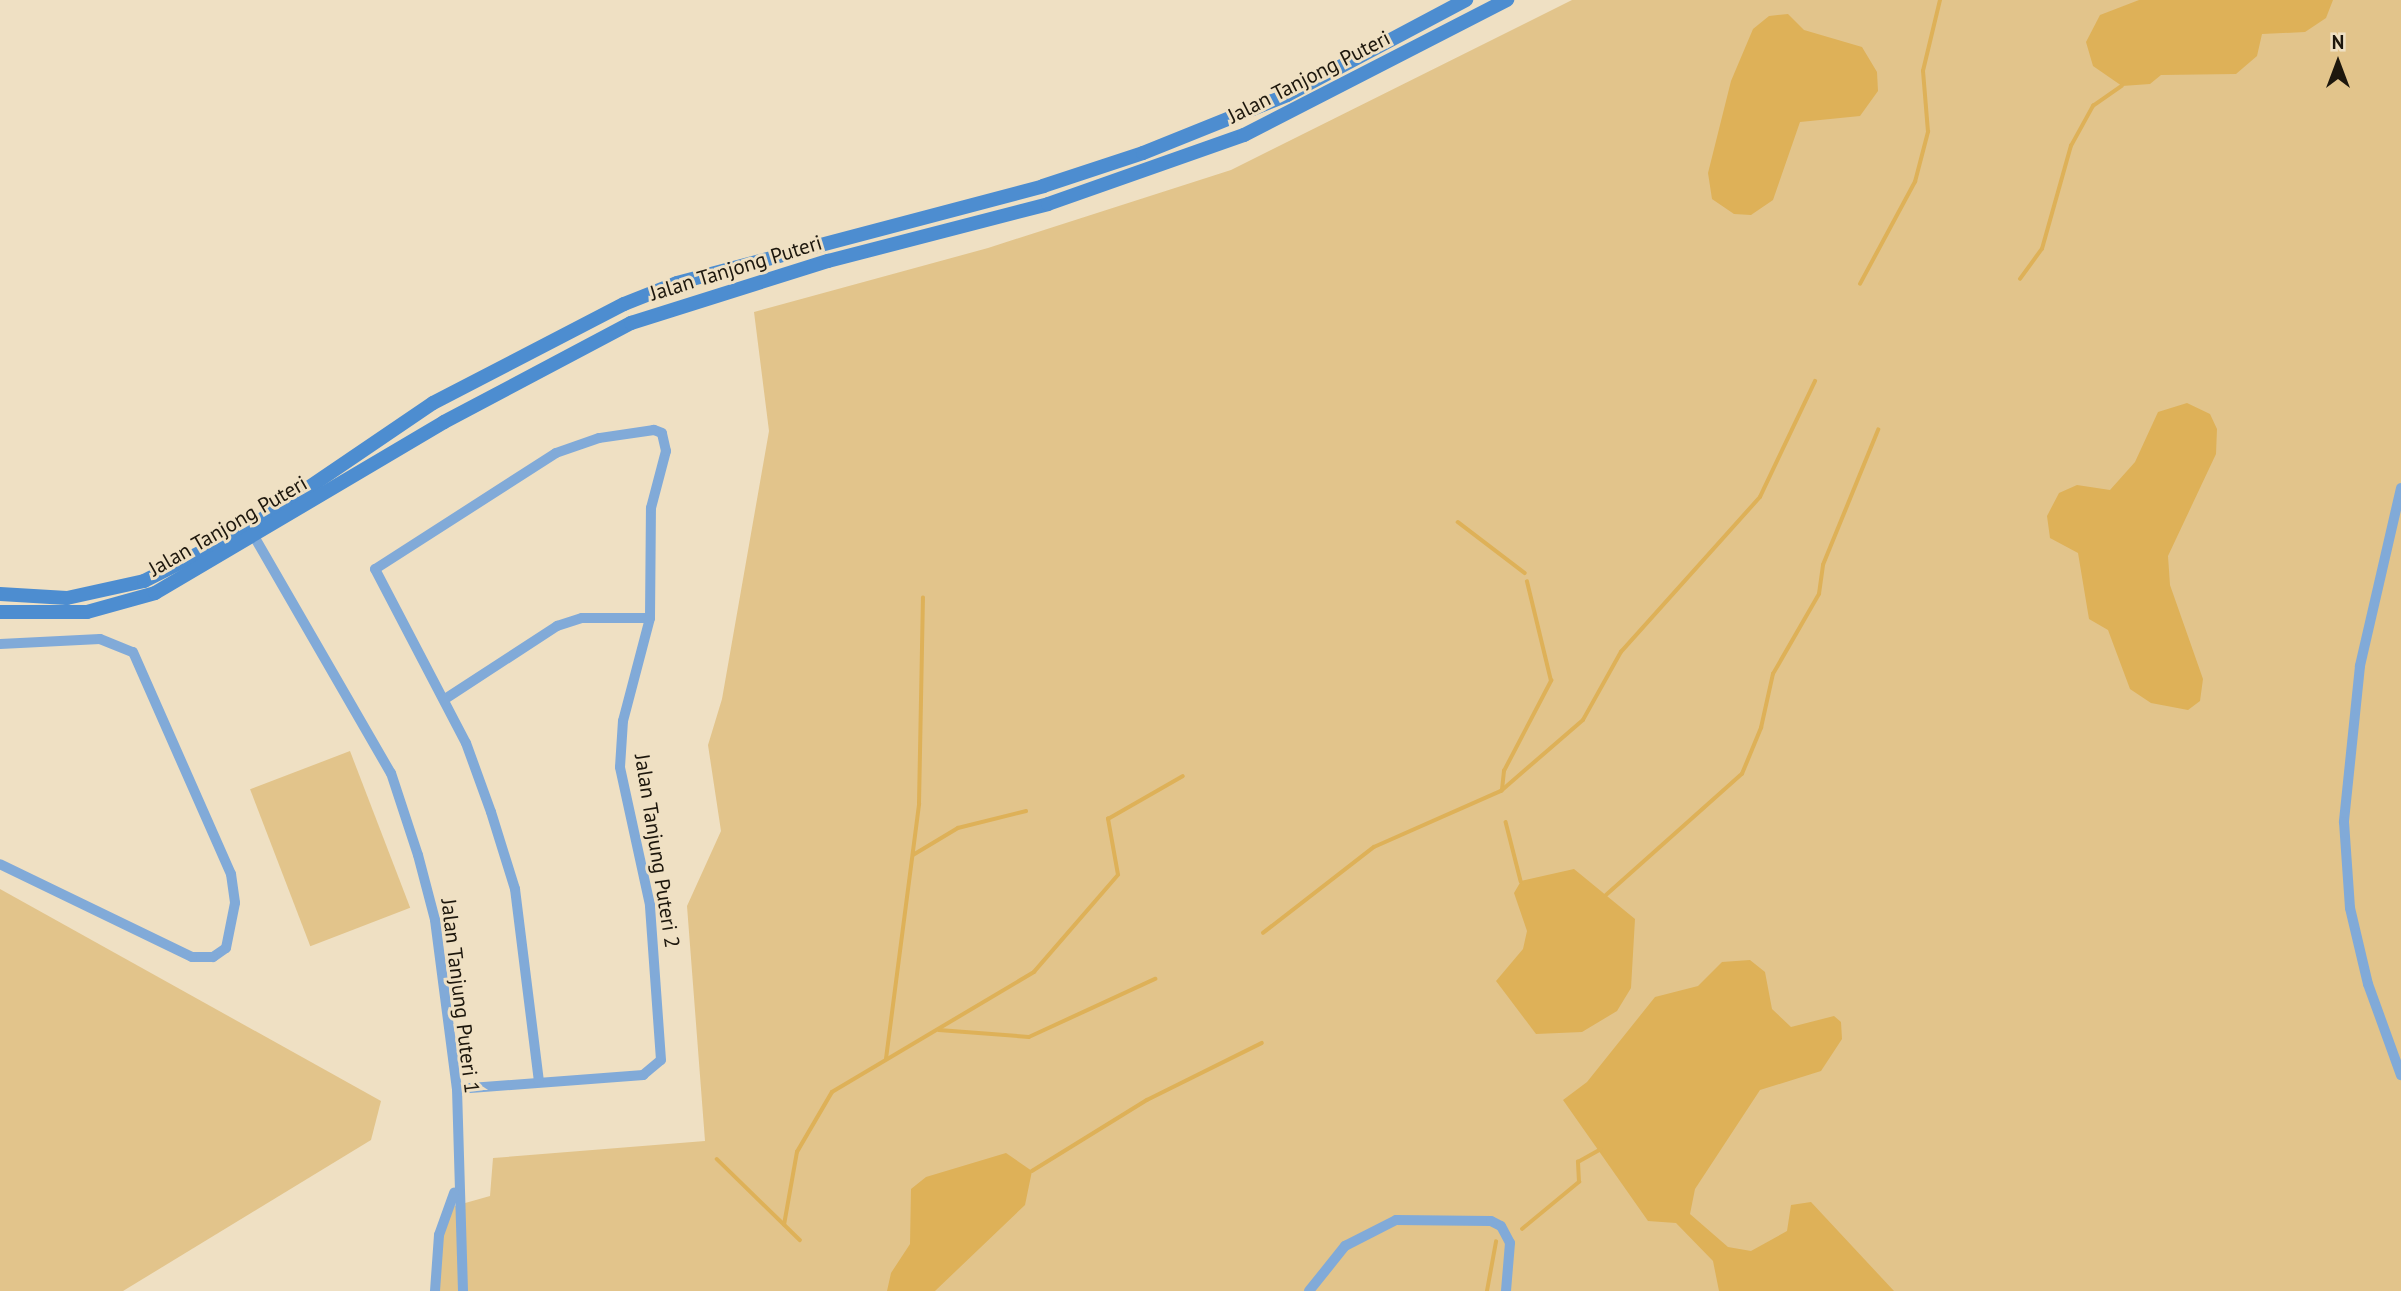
<!DOCTYPE html>
<html>
<head>
<meta charset="utf-8">
<style>
  body { margin:0 }
  #map { position:relative; width:2401px; height:1291px; overflow:hidden; background:#efe0c3; font-family:"PT Sans",sans-serif }
  div>[style] { position:absolute }
  [style*='--x'] { left:calc(var(--x)*1px); top:calc(var(--y)*1px); width:calc(var(--w)*1px); rotate:calc(var(--a)*1deg) }
  .green>* { inset:0; background:#e2c48b; transform-origin:0 0 }
  .water>* { inset:0; background:#deb158 }
  .stream>* { height:3.5px; margin:-1.75px; padding:0 1.75px; transform-origin:1.75px; border-radius:1.75px; background:#deb158 }
  .street>* { height:10px; margin:-5px; padding:0 5px; transform-origin:5px; border-radius:5px; background:#81aad8 }
  .secondary>* { height:14px; margin:-7px; padding:0 7px; transform-origin:7px; border-radius:7px; background:#4d8dd0 }
  span { translate:-50% -50%; white-space:nowrap; text-align:center; line-height:1.15; -webkit-text-stroke:6px #efe0c3; paint-order:stroke }
  .street-label { font-size:21px; color:#1d170d }
  .north { position:absolute; left:2303px; top:28px; width:70px; height:70px; -webkit-text-stroke:5px #efe0c3; paint-order:stroke; rotate:0deg; font-size:19px; font-weight:700; line-height:28px; text-align:center; color:#1d170d }
  .north::after { content:''; display:block; margin:auto; width:24px; height:32px; background:#1d170d; clip-path:polygon(50% 0,100% 100%,50% 72%,0 100%) }
</style>
</head>
<body>
<div id="map">
  <div class="green">
    <div style="clip-path:polygon(1572px 0,2401px 0,2401px 1291px,435px 1291px,439px 1235px,451px 1207px,490px 1196px,493px 1158px,705px 1141px,687px 906px,721px 831px,708px 745px,722px 699px,769px 431px,754px 312px,988px 248px,1231px 170px)"></div>
    <div style="left:350px;top:751px;width:168px;height:107px;rotate:69deg"></div>
    <div style="clip-path:polygon(0 889px,381px 1101px,371px 1140px,123px 1291px,0 1291px)"></div>
  </div>
  <div class="water">
    <div style="clip-path:polygon(2139px 0,2333px 0,2326px 18px,2305px 32px,2262px 34px,2257px 56px,2236px 74px,2161px 75px,2150px 84px,2122px 86px,2093px 66px,2086px 42px,2100px 15px)"></div>
    <div style="clip-path:polygon(1788px 14px,1804px 30px,1862px 47px,1877px 72px,1878px 91px,1860px 116px,1800px 122px,1773px 200px,1751px 215px,1734px 214px,1712px 199px,1708px 173px,1731px 81px,1753px 29px,1769px 16px)"></div>
    <div style="clip-path:polygon(2187px 403px,2210px 414px,2217px 429px,2216px 454px,2168px 556px,2170px 585px,2203px 679px,2200px 701px,2188px 710px,2151px 703px,2130px 689px,2108px 630px,2089px 619px,2078px 553px,2050px 538px,2047px 516px,2059px 493px,2077px 485px,2110px 490px,2135px 462px,2158px 412px)"></div>
    <div style="clip-path:polygon(1574px 869px,1635px 919px,1631px 988px,1617px 1011px,1582px 1032px,1536px 1034px,1496px 981px,1523px 949px,1527px 931px,1514px 893px,1521px 881px)"></div>
    <div style="clip-path:polygon(1750px 960px,1765px 972px,1772px 1009px,1791px 1027px,1834px 1016px,1841px 1022px,1842px 1039px,1821px 1071px,1760px 1090px,1695px 1189px,1690px 1214px,1728px 1247px,1751px 1251px,1787px 1231px,1791px 1205px,1811px 1202px,1894px 1291px,1719px 1291px,1713px 1261px,1676px 1223px,1648px 1221px,1563px 1100px,1587px 1082px,1655px 997px,1698px 986px,1722px 962px)"></div>
    <div style="clip-path:polygon(1006px 1153px,1032px 1171px,1025px 1205px,935px 1291px,887px 1291px,891px 1273px,910px 1244px,911px 1189px,926px 1177px)"></div>
  </div>
  <div class="stream">
    <div style="--x:2020;--y:279;--w:37;--a:-54"></div>
    <div style="--x:2042;--y:249;--w:107;--a:-74.3"></div>
    <div style="--x:2071;--y:146;--w:46;--a:-61.2"></div>
    <div style="--x:2093;--y:106;--w:35;--a:-35"></div>
    <div style="--x:1860;--y:284;--w:116;--a:-61.7"></div>
    <div style="--x:1915;--y:182;--w:52;--a:-75.4"></div>
    <div style="--x:1928;--y:132;--w:61;--a:-94.7"></div>
    <div style="--x:1923;--y:71;--w:73;--a:-76.5"></div>
    <div style="--x:1458;--y:522;--w:84;--a:37.3"></div>
    <div style="--x:1502;--y:790;--w:19;--a:-84"></div>
    <div style="--x:1504;--y:771;--w:102;--a:-62.4"></div>
    <div style="--x:1551;--y:681;--w:102;--a:-103.6"></div>
    <div style="--x:1506;--y:822;--w:61;--a:75.7"></div>
    <div style="--x:913;--y:855;--w:52;--a:-31"></div>
    <div style="--x:958;--y:828;--w:70;--a:-14"></div>
    <div style="--x:1606;--y:895;--w:182;--a:-41.7"></div>
    <div style="--x:1742;--y:774;--w:50;--a:-67.6"></div>
    <div style="--x:1761;--y:728;--w:55;--a:-77.5"></div>
    <div style="--x:1773;--y:674;--w:92;--a:-60.1"></div>
    <div style="--x:1819;--y:594;--w:29;--a:-82"></div>
    <div style="--x:1823;--y:565;--w:146;--a:-67.8"></div>
    <div style="--x:1263;--y:933;--w:140;--a:-37.8"></div>
    <div style="--x:1374;--y:847;--w:139;--a:-23.8"></div>
    <div style="--x:1501;--y:791;--w:108;--a:-40.9"></div>
    <div style="--x:1583;--y:720;--w:78;--a:-60.8"></div>
    <div style="--x:1621;--y:652;--w:208;--a:-48.1"></div>
    <div style="--x:1760;--y:497;--w:128;--a:-64.6"></div>
    <div style="--x:939;--y:1030;--w:90;--a:4.4"></div>
    <div style="--x:1029;--y:1037;--w:139;--a:-24.7"></div>
    <div style="--x:886;--y:1059;--w:257;--a:-82.6"></div>
    <div style="--x:919;--y:804;--w:206;--a:-88.9"></div>
    <div style="--x:717;--y:1159;--w:116;--a:44.3"></div>
    <div style="--x:1032;--y:1171;--w:135;--a:-31.7"></div>
    <div style="--x:1147;--y:1100;--w:128;--a:-26.4"></div>
    <div style="--x:784;--y:1225;--w:74;--a:-79.9"></div>
    <div style="--x:797;--y:1152;--w:69;--a:-59.7"></div>
    <div style="--x:832;--y:1092;--w:235;--a:-30.7"></div>
    <div style="--x:1034;--y:972;--w:128;--a:-49.1"></div>
    <div style="--x:1118;--y:875;--w:57;--a:-100.1"></div>
    <div style="--x:1108;--y:819;--w:86;--a:-29.8"></div>
    <div style="--x:1522;--y:1229;--w:74;--a:-39.5"></div>
    <div style="--x:1579;--y:1182;--w:20;--a:-93"></div>
    <div style="--x:1578;--y:1162;--w:26;--a:-29"></div>
    <div style="--x:1487;--y:1291;--w:50;--a:-79.6"></div>
  </div>
  <div class="street">
    <div style="--x:2401;--y:488;--w:183;--a:103"></div>
    <div style="--x:2360;--y:666;--w:157;--a:95.9"></div>
    <div style="--x:2344;--y:822;--w:86;--a:86"></div>
    <div style="--x:2350;--y:908;--w:78;--a:76.7"></div>
    <div style="--x:2368;--y:984;--w:97;--a:70.1"></div>
    <div style="--x:251;--y:531;--w:280;--a:60"></div>
    <div style="--x:391;--y:773;--w:86;--a:71.8"></div>
    <div style="--x:418;--y:855;--w:67;--a:75.3"></div>
    <div style="--x:435;--y:920;--w:170;--a:82.6"></div>
    <div style="--x:457;--y:1089;--w:202;--a:88.3"></div>
    <div style="--x:0;--y:644;--w:100;--a:-2.9"></div>
    <div style="--x:100;--y:639;--w:35;--a:22"></div>
    <div style="--x:133;--y:652;--w:243;--a:66.2"></div>
    <div style="--x:231;--y:874;--w:29;--a:82"></div>
    <div style="--x:235;--y:903;--w:46;--a:101.3"></div>
    <div style="--x:226;--y:948;--w:16;--a:145"></div>
    <div style="--x:213;--y:957;--w:21;--a:180"></div>
    <div style="--x:192;--y:957;--w:213;--a:-154.2"></div>
    <div style="--x:445;--y:699;--w:134;--a:-33.1"></div>
    <div style="--x:557;--y:626;--w:26;--a:-18"></div>
    <div style="--x:582;--y:618;--w:68;--a:0"></div>
    <div style="--x:457;--y:1089;--w:187;--a:-4.3"></div>
    <div style="--x:643;--y:1075;--w:23;--a:-40"></div>
    <div style="--x:661;--y:1060;--w:155;--a:-94.1"></div>
    <div style="--x:650;--y:905;--w:141;--a:-102.3"></div>
    <div style="--x:620;--y:767;--w:46;--a:-86.3"></div>
    <div style="--x:623;--y:721;--w:106;--a:-75.3"></div>
    <div style="--x:650;--y:618;--w:110;--a:-89.5"></div>
    <div style="--x:651;--y:508;--w:59;--a:-75.3"></div>
    <div style="--x:666;--y:451;--w:18;--a:-103"></div>
    <div style="--x:662;--y:433;--w:9;--a:-159"></div>
    <div style="--x:654;--y:430;--w:56;--a:171.7"></div>
    <div style="--x:599;--y:438;--w:46;--a:160.8"></div>
    <div style="--x:556;--y:453;--w:215;--a:147.3"></div>
    <div style="--x:375;--y:569;--w:196;--a:62.4"></div>
    <div style="--x:466;--y:743;--w:73;--a:70.1"></div>
    <div style="--x:491;--y:812;--w:81;--a:72.7"></div>
    <div style="--x:515;--y:889;--w:193;--a:82.9"></div>
    <div style="--x:435;--y:1291;--w:56;--a:-85.9"></div>
    <div style="--x:439;--y:1235;--w:45;--a:-70.3"></div>
    <div style="--x:1309;--y:1291;--w:58;--a:-51.3"></div>
    <div style="--x:1345;--y:1246;--w:57;--a:-27"></div>
    <div style="--x:1396;--y:1220;--w:95;--a:0.6"></div>
    <div style="--x:1491;--y:1221;--w:11;--a:27"></div>
    <div style="--x:1501;--y:1226;--w:19;--a:62"></div>
    <div style="--x:1510;--y:1243;--w:48;--a:94.8"></div>
  </div>
  <div class="secondary">
    <div style="--x:0;--y:594;--w:67;--a:3.4"></div>
    <div style="--x:67;--y:598;--w:79;--a:-12.4"></div>
    <div style="--x:144;--y:581;--w:118;--a:-26.8"></div>
    <div style="--x:249;--y:528;--w:222;--a:-34.2"></div>
    <div style="--x:433;--y:403;--w:215;--a:-27.4"></div>
    <div style="--x:624;--y:304;--w:57;--a:-21.6"></div>
    <div style="--x:677;--y:283;--w:379;--a:-14.8"></div>
    <div style="--x:1043;--y:186;--w:105;--a:-18.3"></div>
    <div style="--x:1143;--y:153;--w:155;--a:-21.9"></div>
    <div style="--x:1287;--y:95;--w:203;--a:-28"></div>
    <div style="--x:0;--y:612;--w:87;--a:0"></div>
    <div style="--x:87;--y:612;--w:71;--a:-15.6"></div>
    <div style="--x:155;--y:593;--w:336;--a:-30.6"></div>
    <div style="--x:444;--y:422;--w:212;--a:-27.9"></div>
    <div style="--x:631;--y:323;--w:207;--a:-17.5"></div>
    <div style="--x:828;--y:261;--w:227;--a:-14.5"></div>
    <div style="--x:1048;--y:204;--w:208;--a:-19.4"></div>
    <div style="--x:1244;--y:135;--w:296;--a:-27.2"></div>
  </div>
  <div class="street-label">
    <span style="left:1309px;top:77px;rotate:-27deg">Jalan Tanjong Puteri</span>
    <span style="left:736px;top:268px;rotate:-17deg">Jalan Tanjong Puteri</span>
    <span style="left:228px;top:526px;rotate:-30deg">Jalan Tanjong Puteri</span>
    <span style="left:657px;top:851px;rotate:81deg">Jalan Tanjung Puteri 2</span>
    <span style="left:460px;top:996px;rotate:83deg">Jalan Tanjung Puteri 1</span>
  </div>
  <div class="north">N</div>
</div>
</body>
</html>
